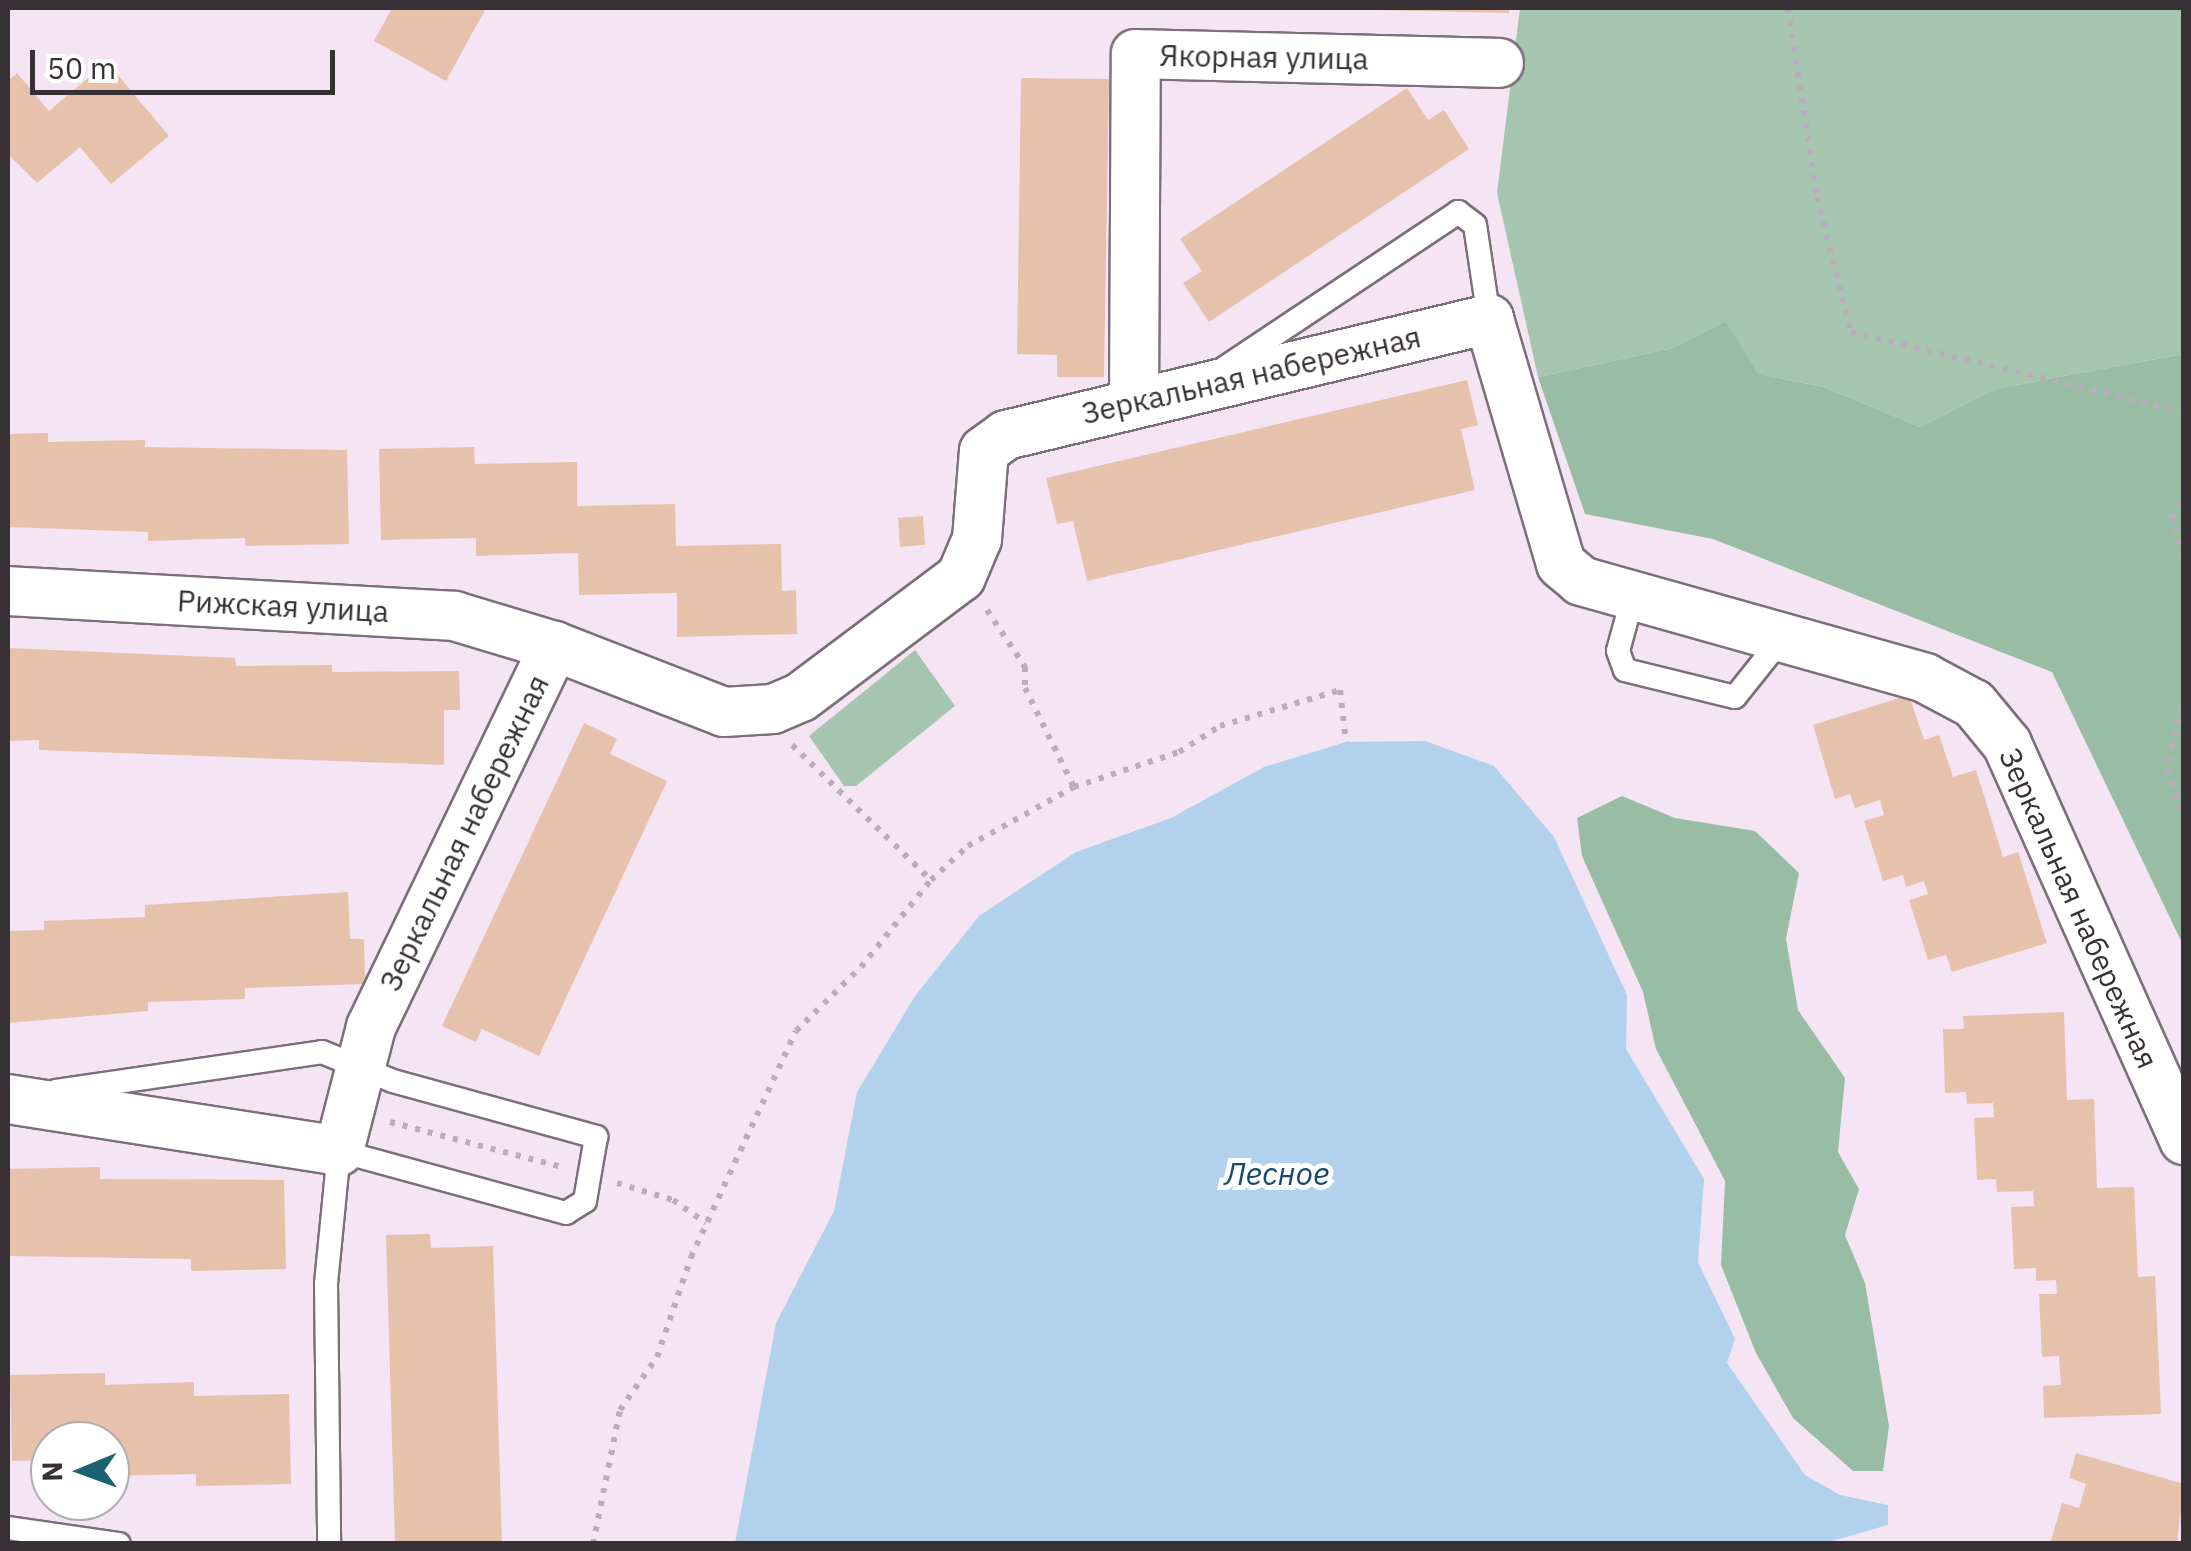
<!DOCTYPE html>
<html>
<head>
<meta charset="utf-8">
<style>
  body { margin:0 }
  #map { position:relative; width:2191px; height:1551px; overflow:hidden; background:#f5e5f4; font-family:"IBM Plex Sans",sans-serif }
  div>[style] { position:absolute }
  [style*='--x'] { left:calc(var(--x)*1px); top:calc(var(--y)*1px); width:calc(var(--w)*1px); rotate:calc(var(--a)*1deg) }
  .green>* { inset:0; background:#a6c5af }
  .forest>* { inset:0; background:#99bca4 }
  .water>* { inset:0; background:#b1d1ed }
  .building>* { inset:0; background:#e6c1ac; transform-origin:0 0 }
  .path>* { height:6px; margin-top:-3px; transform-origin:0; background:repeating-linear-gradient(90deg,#baadb9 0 5px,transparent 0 13px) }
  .roads { filter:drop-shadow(2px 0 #7c6e7b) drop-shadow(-2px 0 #7c6e7b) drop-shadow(0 2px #7c6e7b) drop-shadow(0 -2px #7c6e7b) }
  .lane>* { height:22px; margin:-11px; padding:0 11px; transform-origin:11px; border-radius:11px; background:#fff }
  .street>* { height:48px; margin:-24px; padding:0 24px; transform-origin:24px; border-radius:24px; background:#fff }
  span { translate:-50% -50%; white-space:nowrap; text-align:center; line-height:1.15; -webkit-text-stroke:10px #fff; paint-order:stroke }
  .street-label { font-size:30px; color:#373136 }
  .water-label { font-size:32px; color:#174a6e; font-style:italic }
  .frame { position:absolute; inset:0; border:10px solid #373136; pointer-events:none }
  .north { position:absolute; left:30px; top:1421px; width:100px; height:100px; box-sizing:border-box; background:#fff; border:2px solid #afadaf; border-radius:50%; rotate:269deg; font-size:28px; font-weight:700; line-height:40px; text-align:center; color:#373136 }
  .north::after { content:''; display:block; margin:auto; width:35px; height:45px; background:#1a6371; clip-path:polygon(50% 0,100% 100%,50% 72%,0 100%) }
  .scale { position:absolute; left:30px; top:50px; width:305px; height:45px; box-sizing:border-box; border:5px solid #373136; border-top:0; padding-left:12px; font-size:30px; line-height:35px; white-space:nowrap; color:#373136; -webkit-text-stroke:8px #fff; paint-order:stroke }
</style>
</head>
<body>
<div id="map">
  <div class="green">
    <div style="clip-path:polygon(1520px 8px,2183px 8px,2183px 354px,1995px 389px,1920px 427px,1824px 387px,1757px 374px,1726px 321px,1673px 348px,1538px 377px,1497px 193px)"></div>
    <div style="clip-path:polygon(915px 650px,955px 706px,856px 786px,844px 786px,809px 736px)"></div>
  </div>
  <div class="forest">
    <div style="clip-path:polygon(1726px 321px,1758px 374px,1824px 387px,1920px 427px,1995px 389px,2183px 354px,2183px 945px,2052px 672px,1713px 539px,1585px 514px,1538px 377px,1673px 348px)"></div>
    <div style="clip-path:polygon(1622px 796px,1675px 818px,1755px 831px,1799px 873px,1786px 939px,1798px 1010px,1845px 1078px,1838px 1152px,1859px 1189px,1845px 1235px,1865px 1283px,1889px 1426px,1883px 1471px,1853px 1471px,1793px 1418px,1756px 1353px,1721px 1265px,1725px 1181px,1656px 1049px,1643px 992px,1582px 856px,1577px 818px)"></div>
  </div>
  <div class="water">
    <div style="clip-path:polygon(1425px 741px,1494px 766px,1554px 837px,1627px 995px,1626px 1049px,1704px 1179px,1698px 1262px,1735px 1339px,1727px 1363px,1805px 1475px,1840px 1495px,1888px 1505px,1888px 1525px,1822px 1544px,735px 1543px,776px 1323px,834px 1211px,857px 1092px,915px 996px,979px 916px,1076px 852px,1171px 818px,1264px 767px,1346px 742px)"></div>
  </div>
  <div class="building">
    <div style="clip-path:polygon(392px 8px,486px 8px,446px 81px,374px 41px)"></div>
    <div style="clip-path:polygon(1283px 8px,1509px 8px,1509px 13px)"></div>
    <div style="clip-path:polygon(107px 62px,169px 136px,111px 184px,80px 147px,37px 183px,8px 154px,8px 81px,17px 73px,49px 111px)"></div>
    <div style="clip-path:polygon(1021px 78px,1109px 79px,1104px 377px,1057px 377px,1057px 355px,1017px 354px)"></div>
    <div style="clip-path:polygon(1407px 88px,1428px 120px,1444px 110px,1469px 149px,1209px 322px,1183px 283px,1202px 271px,1180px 239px)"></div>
    <div style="clip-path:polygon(1467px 380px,1478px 425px,1461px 429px,1475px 490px,1087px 581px,1073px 521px,1057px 524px,1046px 478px)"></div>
    <div style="clip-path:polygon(48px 433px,48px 442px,145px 440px,145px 447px,347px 450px,349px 544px,245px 546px,245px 538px,148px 541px,148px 532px,8px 527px,8px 434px)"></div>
    <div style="clip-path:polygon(474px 447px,475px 464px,577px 462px,577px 506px,675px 504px,676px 546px,781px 544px,782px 591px,796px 590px,797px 634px,677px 637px,677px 593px,579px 595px,578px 553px,476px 556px,476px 538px,381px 540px,379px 449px)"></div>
    <div style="left:923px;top:516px;width:29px;height:25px;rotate:86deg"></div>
    <div style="clip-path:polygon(8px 648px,235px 658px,236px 666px,332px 665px,332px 672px,459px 671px,460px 710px,444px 710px,444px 765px,39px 750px,39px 740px,8px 741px)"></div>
    <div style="clip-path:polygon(1909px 695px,1924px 740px,1939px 735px,1953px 777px,1976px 770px,2003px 857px,2018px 852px,2047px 943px,1952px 972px,1946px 955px,1928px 960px,1909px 900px,1928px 894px,1924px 881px,1906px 887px,1903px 875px,1883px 881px,1864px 821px,1884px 815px,1880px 800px,1855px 808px,1850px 794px,1835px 799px,1813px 725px)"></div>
    <div style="clip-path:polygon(584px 723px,617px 739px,610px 754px,667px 781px,539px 1056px,482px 1029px,476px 1042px,442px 1026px)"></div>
    <div style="clip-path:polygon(348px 892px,350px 939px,364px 939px,365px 984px,245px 988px,245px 999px,148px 1002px,148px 1011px,8px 1023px,8px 931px,44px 930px,44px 921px,145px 917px,145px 905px)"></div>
    <div style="clip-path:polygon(2064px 1012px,2067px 1100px,2094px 1099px,2097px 1188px,2134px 1187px,2138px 1277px,2155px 1276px,2161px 1414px,2044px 1418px,2043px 1386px,2061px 1385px,2059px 1356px,2042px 1357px,2039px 1294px,2057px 1294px,2056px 1280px,2036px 1281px,2036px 1268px,2014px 1269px,2011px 1207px,2034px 1206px,2033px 1191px,1997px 1192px,1996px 1179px,1977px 1180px,1974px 1118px,1994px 1117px,1993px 1103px,1967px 1104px,1966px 1092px,1945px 1093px,1943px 1029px,1964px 1029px,1963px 1016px)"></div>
    <div style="clip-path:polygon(100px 1167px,100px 1179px,284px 1180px,286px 1269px,191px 1271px,191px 1259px,8px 1256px,8px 1169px)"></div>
    <div style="clip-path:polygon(430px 1234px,431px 1248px,493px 1246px,502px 1544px,395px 1544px,386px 1235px)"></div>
    <div style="clip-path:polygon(105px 1373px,105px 1385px,194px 1382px,194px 1396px,289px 1394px,291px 1484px,196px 1486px,196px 1474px,110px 1476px,110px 1441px,50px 1441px,50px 1460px,12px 1461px,10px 1375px)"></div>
    <div style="clip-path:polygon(2076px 1453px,2184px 1484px,2177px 1544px,2050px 1544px,2062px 1503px,2079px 1508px,2086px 1484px,2069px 1478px)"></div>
  </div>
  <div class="path">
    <div style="--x:1788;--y:8;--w:191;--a:81.3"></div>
    <div style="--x:1817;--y:197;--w:139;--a:75.9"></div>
    <div style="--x:1851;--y:332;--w:342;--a:13.5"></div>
    <div style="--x:2184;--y:491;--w:26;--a:118"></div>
    <div style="--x:2172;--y:514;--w:51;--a:76.5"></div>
    <div style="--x:987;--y:610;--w:69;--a:56.3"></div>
    <div style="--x:1025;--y:667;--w:21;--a:90"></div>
    <div style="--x:1025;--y:688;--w:110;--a:63.7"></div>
    <div style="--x:2184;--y:693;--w:78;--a:102.6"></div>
    <div style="--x:2167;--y:769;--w:49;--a:69.7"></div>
    <div style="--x:792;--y:745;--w:194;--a:44.2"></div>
    <div style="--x:390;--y:1122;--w:178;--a:14.7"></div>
    <div style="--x:617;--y:1183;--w:59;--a:16.9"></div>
    <div style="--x:673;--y:1200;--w:40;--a:34.9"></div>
    <div style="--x:593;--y:1544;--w:137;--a:-78.6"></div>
    <div style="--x:620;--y:1410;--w:65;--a:-55.1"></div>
    <div style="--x:657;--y:1357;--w:106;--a:-71.2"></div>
    <div style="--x:691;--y:1257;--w:249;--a:-65.1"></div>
    <div style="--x:796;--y:1031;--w:91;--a:-44.6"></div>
    <div style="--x:861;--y:967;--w:112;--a:-51.2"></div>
    <div style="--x:931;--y:880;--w:50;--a:-42.6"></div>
    <div style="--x:968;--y:846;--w:121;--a:-29.1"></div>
    <div style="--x:1074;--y:787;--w:111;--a:-18.4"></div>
    <div style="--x:1179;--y:752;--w:49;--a:-32.4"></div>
    <div style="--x:1220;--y:726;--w:125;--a:-16.7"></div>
    <div style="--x:1340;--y:690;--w:52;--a:83.4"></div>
  </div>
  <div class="roads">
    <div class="lane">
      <div style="--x:1223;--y:369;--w:283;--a:-33.7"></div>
      <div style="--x:1458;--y:212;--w:21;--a:37"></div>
      <div style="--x:1475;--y:225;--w:95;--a:81.5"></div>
      <div style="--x:1633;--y:596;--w:57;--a:105.3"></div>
      <div style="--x:1618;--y:651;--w:20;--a:70"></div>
      <div style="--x:1625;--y:670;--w:113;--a:13.8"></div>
      <div style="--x:1735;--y:697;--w:75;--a:-51.5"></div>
      <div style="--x:56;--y:1091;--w:269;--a:-8.3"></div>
      <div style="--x:322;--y:1052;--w:77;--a:22.2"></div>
      <div style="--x:393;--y:1081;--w:211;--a:15.4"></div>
      <div style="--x:596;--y:1137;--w:65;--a:99.8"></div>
      <div style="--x:585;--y:1201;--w:22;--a:148"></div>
      <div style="--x:566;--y:1213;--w:235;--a:-164.7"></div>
      <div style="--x:339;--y:1151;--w:134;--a:95.6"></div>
      <div style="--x:326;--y:1284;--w:260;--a:89.3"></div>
      <div style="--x:8;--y:1528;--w:112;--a:8.2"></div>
    </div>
    <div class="street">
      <div style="--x:1134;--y:400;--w:346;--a:-89.7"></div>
      <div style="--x:1136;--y:54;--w:363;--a:1.4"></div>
      <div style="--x:8;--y:591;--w:447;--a:3.2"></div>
      <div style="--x:454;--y:616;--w:104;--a:16.7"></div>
      <div style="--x:8;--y:1099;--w:335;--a:8.9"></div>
      <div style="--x:339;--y:1151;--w:128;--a:-75.5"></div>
      <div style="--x:371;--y:1027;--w:423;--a:-64.3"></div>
      <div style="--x:554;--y:646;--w:182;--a:21.2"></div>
      <div style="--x:724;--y:712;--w:49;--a:-3.5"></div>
      <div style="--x:773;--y:709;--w:30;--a:-23"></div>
      <div style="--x:801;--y:697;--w:200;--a:-36.9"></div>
      <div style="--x:961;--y:577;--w:41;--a:-67.2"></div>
      <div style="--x:977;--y:539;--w:88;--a:-85.5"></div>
      <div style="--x:984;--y:451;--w:27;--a:-36"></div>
      <div style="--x:1006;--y:435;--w:497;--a:-13.5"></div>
      <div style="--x:1489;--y:319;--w:255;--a:73.6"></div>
      <div style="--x:1561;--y:564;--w:26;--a:40"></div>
      <div style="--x:1581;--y:581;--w:357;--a:15.7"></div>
      <div style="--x:1925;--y:678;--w:55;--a:28"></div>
      <div style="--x:1974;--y:704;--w:52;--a:50.5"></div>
      <div style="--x:2007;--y:744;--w:434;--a:65.9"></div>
    </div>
  </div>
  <div class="street-label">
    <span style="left:1264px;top:57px;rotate:1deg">Якорная улица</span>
    <span style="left:1251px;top:375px;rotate:-13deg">Зеркальная набережная</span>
    <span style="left:283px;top:606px;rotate:3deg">Рижская улица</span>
    <span style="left:464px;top:833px;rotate:-64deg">Зеркальная набережная</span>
    <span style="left:2079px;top:908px;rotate:66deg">Зеркальная набережная</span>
  </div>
  <div class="water-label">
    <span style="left:1277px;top:1173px">Лесное</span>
  </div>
  <div class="frame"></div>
  <div class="north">N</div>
  <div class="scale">50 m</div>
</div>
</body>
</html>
